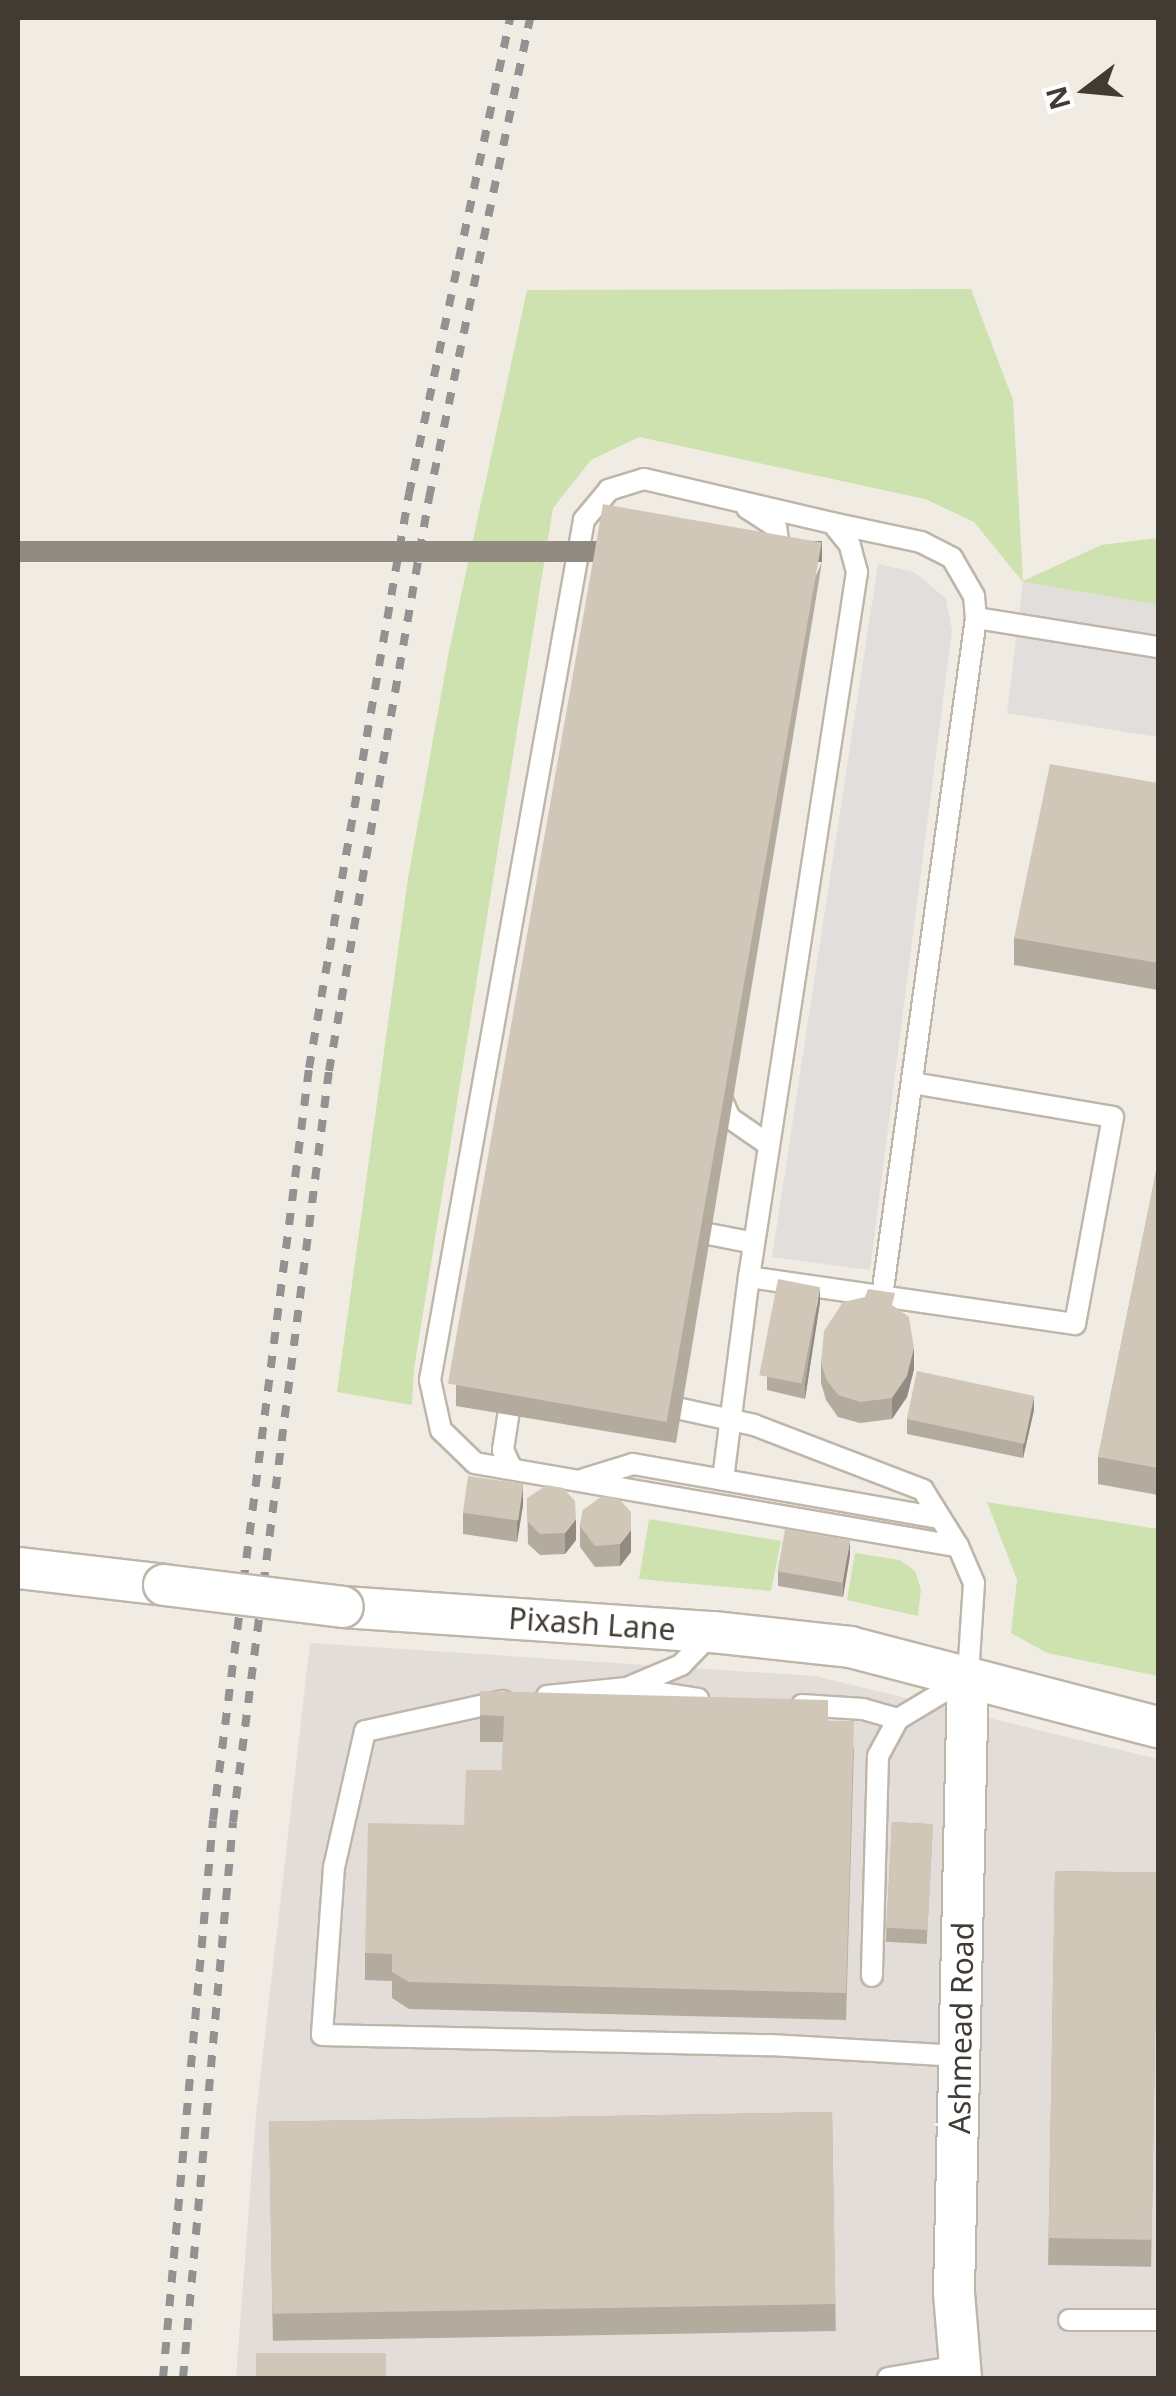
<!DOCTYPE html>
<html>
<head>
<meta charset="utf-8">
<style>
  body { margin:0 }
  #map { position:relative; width:1176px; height:2396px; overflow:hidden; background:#f0ece3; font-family:"Noto Sans",sans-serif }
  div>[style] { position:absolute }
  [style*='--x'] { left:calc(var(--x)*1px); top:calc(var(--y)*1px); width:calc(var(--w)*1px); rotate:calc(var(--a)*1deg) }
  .industrial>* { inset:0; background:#e2ddd8 }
  .green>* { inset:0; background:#cde2ae }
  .parking>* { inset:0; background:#e1dedb }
  .roads { filter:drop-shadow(2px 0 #beb6a9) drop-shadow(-2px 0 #beb6a9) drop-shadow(0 2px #beb6a9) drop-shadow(0 -2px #beb6a9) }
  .service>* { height:20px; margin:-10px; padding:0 10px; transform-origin:10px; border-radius:10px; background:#fff }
  .minor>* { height:40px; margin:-20px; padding:0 20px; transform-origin:20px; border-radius:20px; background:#fff }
  .rail>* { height:8px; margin-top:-4px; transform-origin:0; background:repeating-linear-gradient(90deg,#929292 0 12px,transparent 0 24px) }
  .bridges { filter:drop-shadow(2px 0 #beb6a9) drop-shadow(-2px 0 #beb6a9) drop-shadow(0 2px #beb6a9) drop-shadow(0 -2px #beb6a9) }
  .minor-bridge>* { height:40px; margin:-20px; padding:0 20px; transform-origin:20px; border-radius:20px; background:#fff }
  .wall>* { inset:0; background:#b4ab9f; transform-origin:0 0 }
  .shaded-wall>* { inset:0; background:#928b82; transform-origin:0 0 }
  .building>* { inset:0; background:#d1c7b9; transform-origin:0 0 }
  span { translate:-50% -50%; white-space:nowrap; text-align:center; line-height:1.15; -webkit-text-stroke:10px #fff; paint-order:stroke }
  .street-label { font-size:30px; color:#413b34 }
  .frame { position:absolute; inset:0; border:20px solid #413b34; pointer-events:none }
  .north { position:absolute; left:1036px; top:40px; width:100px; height:100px; -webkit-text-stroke:8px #fff; paint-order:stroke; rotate:254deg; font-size:28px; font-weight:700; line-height:40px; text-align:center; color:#413b34 }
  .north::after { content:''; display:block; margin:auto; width:35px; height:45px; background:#413b34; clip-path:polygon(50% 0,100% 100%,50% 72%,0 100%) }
</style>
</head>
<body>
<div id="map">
  <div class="industrial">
    <div style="clip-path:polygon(310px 1643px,815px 1676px,1158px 1759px,1158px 2378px,236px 2378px,256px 2114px)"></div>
  </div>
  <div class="green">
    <div style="clip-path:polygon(971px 289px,1013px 400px,1023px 581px,1101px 545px,1158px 538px,1158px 605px,1023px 582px,974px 522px,925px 499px,639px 437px,591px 460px,553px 508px,414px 1369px,412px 1405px,337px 1392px,408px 878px,449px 651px,527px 290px)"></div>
    <div style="clip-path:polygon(987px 1502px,1158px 1529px,1158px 1676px,1047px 1653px,1011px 1633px,1017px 1580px)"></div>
    <div style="clip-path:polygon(649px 1519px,781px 1541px,771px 1591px,639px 1579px)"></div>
    <div style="clip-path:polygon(855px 1553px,900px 1560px,915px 1571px,921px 1589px,918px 1616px,847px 1600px)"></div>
  </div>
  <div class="parking">
    <div style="clip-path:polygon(878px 564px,914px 572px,946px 599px,952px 630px,870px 1270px,772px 1257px)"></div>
    <div style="clip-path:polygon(1023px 582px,1158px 605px,1158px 737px,1007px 713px)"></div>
  </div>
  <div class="roads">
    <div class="service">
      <div style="--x:747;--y:508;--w:35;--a:33"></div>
      <div style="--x:776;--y:527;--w:31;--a:81"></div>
      <div style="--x:832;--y:523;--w:91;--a:12.1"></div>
      <div style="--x:921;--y:542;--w:35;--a:27"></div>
      <div style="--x:952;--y:558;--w:44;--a:59.9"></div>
      <div style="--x:974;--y:596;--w:22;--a:85"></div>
      <div style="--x:976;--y:618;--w:684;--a:97.89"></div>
      <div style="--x:976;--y:618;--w:184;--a:9.1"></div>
      <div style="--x:720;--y:1096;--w:24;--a:66"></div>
      <div style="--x:730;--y:1118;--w:47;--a:34.7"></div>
      <div style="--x:688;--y:1230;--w:67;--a:11.1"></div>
      <div style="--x:749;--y:1277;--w:713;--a:-81.29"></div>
      <div style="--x:857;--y:572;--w:28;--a:-105"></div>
      <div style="--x:850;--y:545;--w:28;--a:-129"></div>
      <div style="--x:832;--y:523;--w:193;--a:-166.8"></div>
      <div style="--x:644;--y:479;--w:37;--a:163"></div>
      <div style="--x:609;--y:490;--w:39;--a:130"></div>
      <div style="--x:584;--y:520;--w:874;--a:100.15"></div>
      <div style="--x:430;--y:1380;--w:51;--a:77.6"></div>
      <div style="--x:441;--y:1430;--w:47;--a:44.1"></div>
      <div style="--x:475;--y:1463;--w:490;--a:9.8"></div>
      <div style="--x:512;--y:1391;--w:60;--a:98.7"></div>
      <div style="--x:503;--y:1450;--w:21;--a:65"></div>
      <div style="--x:658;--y:1404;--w:98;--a:12.3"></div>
      <div style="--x:754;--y:1425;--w:181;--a:21"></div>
      <div style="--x:923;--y:1490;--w:66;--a:58"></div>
      <div style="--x:958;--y:1546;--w:40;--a:66.6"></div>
      <div style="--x:974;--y:1583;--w:94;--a:93.7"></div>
      <div style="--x:968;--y:1677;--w:82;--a:149"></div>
      <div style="--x:898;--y:1719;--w:42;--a:118.4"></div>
      <div style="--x:878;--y:1756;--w:220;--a:91.6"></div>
      <div style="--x:584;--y:1479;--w:51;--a:-17"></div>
      <div style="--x:633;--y:1464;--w:312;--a:10"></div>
      <div style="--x:723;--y:1479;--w:204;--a:-82.7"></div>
      <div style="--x:749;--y:1277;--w:329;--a:8.2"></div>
      <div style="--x:1075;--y:1324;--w:210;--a:-79.6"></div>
      <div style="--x:1113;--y:1117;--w:203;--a:-170.4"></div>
      <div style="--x:628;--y:1688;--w:71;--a:8.9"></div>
      <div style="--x:547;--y:1696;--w:80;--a:-5.7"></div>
      <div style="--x:627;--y:1688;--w:59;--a:-23.1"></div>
      <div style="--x:681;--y:1665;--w:42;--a:-46"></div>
      <div style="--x:503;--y:1701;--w:141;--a:167.7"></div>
      <div style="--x:365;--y:1731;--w:139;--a:102.8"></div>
      <div style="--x:334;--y:1867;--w:168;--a:94.1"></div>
      <div style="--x:322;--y:2035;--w:448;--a:1.3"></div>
      <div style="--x:770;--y:2045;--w:190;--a:3.3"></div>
      <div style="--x:802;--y:1705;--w:61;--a:3.8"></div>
      <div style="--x:863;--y:1709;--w:36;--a:16"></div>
      <div style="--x:1069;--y:2320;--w:89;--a:0"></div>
      <div style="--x:888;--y:2378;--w:73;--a:-9.5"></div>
    </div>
    <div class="minor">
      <div style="--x:18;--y:1568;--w:147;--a:6.6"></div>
      <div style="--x:343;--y:1607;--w:371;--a:3.9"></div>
      <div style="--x:713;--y:1632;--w:138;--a:6.2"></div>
      <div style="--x:850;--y:1647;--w:318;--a:14.6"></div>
      <div style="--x:961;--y:2378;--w:86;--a:-94.7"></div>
      <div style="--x:954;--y:2292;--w:615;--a:-88.7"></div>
    </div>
  </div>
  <div class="rail">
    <div style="--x:163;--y:2378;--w:560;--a:-84.88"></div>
    <div style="--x:213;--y:1820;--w:758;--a:-82.72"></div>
    <div style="--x:309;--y:1068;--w:583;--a:-80.12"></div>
    <div style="--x:409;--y:494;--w:487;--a:-78"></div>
    <div style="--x:183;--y:2378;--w:558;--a:-84.86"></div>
    <div style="--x:233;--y:1822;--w:757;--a:-82.72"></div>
    <div style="--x:329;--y:1071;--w:582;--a:-80.1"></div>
    <div style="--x:429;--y:498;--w:491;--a:-78.1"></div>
  </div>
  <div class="bridges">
    <div class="minor-bridge">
      <div style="--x:164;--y:1585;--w:180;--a:7"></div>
    </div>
  </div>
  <div class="wall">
    <div style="clip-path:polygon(822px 562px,676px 1443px,456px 1406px,456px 1385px)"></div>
    <div style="clip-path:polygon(1158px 783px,1158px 990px,1014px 965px,1014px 938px)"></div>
    <div style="clip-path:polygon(1158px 1162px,1158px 1495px,1098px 1484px,1098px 1457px)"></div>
    <div style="clip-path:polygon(820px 1302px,805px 1399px,767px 1390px,767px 1376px)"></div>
    <div style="clip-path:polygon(895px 1307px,914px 1369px,907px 1397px,892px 1419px,860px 1423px,838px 1417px,826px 1400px,821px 1383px,821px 1362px)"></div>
    <div style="clip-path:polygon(1034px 1410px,1023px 1458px,907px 1434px,907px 1419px)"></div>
    <div style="clip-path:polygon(527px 1498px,576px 1540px,565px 1554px,540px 1555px,528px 1544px)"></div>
    <div style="clip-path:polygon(523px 1505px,517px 1542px,463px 1534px,463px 1513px)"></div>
    <div style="clip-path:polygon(583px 1510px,631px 1552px,620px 1566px,595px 1567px,580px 1547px,580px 1526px)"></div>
    <div style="clip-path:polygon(850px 1555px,843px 1597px,778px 1586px,778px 1571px)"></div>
    <div style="clip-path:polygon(480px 1691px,828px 1721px,854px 1748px,846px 2020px,409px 2009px,392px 1998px,392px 1981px,365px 1980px,365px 1953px,464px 1825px,502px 1770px,503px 1742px,480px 1742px)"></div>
    <div style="left:892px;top:1822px;width:41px;height:120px;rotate:3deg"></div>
    <div style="left:1055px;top:1871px;width:103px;height:394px;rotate:1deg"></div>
    <div style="left:832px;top:2112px;width:219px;height:563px;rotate:89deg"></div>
  </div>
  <div class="shaded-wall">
    <div style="left:822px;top:541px;width:21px;height:893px;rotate:90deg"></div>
    <div style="clip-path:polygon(820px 1287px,820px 1302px,805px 1399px,805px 1384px)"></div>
    <div style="clip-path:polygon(914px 1348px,914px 1369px,907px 1397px,892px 1419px,892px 1398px)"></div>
    <div style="clip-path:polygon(1034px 1396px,1034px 1410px,1023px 1458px,1023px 1443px)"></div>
    <div style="clip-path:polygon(523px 1484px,523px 1505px,517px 1542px,517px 1521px)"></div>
    <div style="clip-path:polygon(576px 1519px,576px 1540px,565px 1554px,565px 1533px)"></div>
    <div style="clip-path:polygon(631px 1530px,631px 1552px,620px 1566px,620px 1544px)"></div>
    <div style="clip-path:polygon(850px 1540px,850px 1555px,843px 1597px,843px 1582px)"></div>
  </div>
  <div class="building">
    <div style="left:603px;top:504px;width:222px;height:893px;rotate:10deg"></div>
    <div style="clip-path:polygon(1050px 764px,1158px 783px,1158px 963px,1014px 938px)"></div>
    <div style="clip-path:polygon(1158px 1162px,1158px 1468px,1098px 1457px)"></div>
    <div style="left:778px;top:1279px;width:43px;height:98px;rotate:11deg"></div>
    <div style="clip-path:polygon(868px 1289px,895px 1293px,892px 1305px,909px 1317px,914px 1348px,907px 1376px,892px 1398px,860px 1402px,838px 1395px,826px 1379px,821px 1362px,824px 1331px,843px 1302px,865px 1297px)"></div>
    <div style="left:917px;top:1371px;width:120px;height:49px;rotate:12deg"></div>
    <div style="left:468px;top:1476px;width:56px;height:37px;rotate:8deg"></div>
    <div style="clip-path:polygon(547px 1485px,563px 1488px,575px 1501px,576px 1519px,565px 1533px,540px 1534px,528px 1522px,527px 1498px)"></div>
    <div style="clip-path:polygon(602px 1496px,619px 1499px,631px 1512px,631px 1530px,620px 1544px,595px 1546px,580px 1526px,583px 1510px)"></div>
    <div style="left:785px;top:1529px;width:66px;height:43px;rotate:10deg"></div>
    <div style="clip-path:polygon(480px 1691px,828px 1700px,828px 1721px,854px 1721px,846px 1993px,409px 1982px,392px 1972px,392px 1954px,365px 1953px,368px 1823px,464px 1825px,466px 1770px,502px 1770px,504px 1716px,480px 1715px)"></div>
    <div style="left:892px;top:1822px;width:41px;height:106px;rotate:3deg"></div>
    <div style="left:1055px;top:1871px;width:103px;height:367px;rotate:1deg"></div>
    <div style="left:832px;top:2112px;width:192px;height:563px;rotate:89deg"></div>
    <div style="left:386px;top:2353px;width:25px;height:130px;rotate:90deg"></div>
  </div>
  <div class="street-label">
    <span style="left:592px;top:1624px;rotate:4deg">Pixash Lane</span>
    <span style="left:961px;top:2028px;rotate:-89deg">Ashmead Road</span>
  </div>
  <div class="frame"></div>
  <div class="north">N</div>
</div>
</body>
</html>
